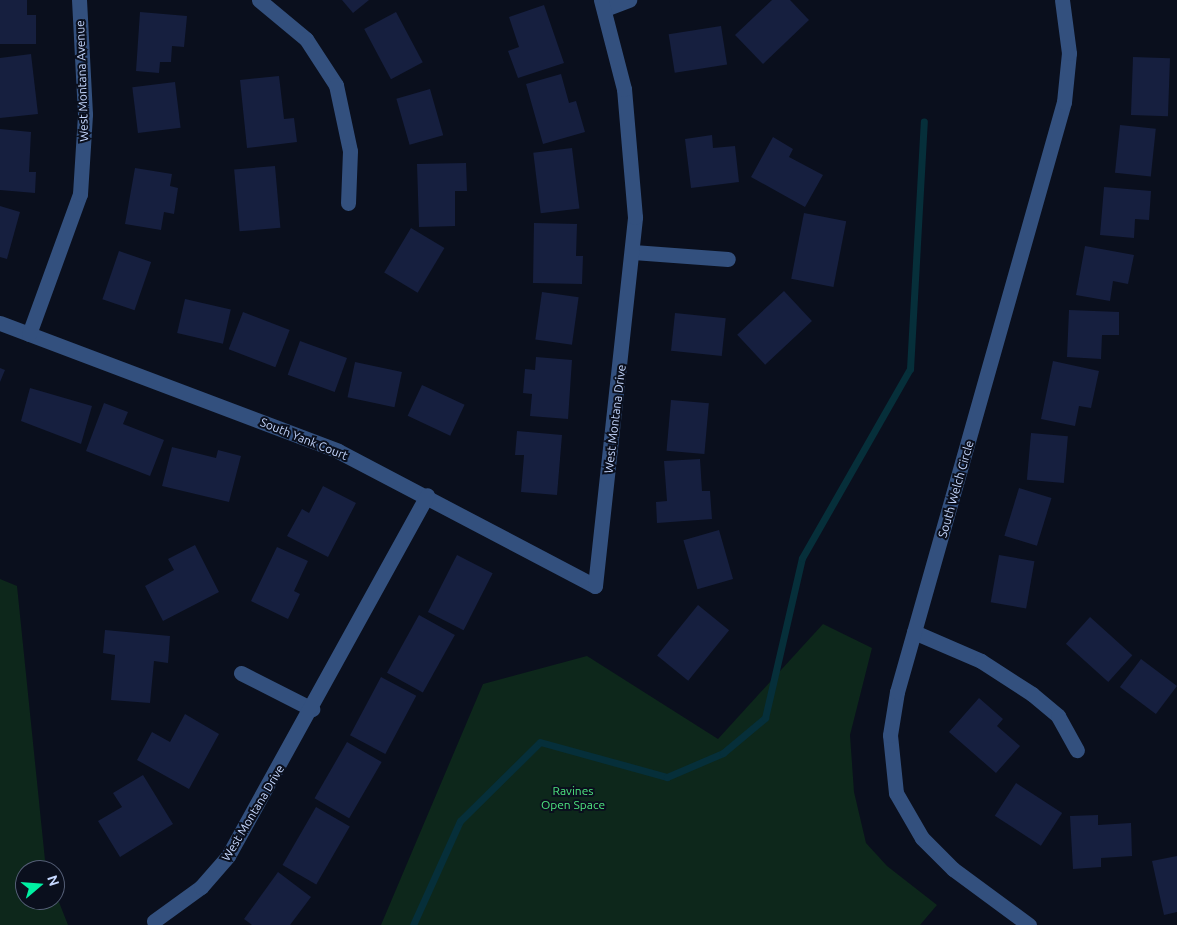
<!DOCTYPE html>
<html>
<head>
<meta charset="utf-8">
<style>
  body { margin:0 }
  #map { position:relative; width:1177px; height:925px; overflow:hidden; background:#0a0f1d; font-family:Ubuntu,sans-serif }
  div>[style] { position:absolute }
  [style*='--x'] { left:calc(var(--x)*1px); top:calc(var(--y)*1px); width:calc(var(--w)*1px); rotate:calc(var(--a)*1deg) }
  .green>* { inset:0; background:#0d271b }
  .stream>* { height:7px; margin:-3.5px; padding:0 3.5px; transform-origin:3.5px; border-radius:3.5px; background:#062f3a }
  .building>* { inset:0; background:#161f3f; transform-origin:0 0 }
  .minor>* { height:15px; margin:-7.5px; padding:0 7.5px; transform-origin:7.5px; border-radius:7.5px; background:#33507e }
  span { translate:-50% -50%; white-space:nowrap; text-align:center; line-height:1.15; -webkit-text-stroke:4px #0a0f1d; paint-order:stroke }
  .street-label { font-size:12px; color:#c6d8ff }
  .park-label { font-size:12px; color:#4ee47f }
  .north { position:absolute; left:15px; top:860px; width:50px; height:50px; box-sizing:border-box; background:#0a0f1d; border:1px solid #555f77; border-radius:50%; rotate:72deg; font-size:14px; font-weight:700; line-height:20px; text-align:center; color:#c6d8ff }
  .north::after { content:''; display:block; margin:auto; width:18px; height:22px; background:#00f1a3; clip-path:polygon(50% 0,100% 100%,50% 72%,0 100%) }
</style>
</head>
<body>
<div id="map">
  <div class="green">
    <div style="clip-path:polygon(0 579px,17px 586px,46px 870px,25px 870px,25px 900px,55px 900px,55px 892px,68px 925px,0 925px)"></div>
    <div style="clip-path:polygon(823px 624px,872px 648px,850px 735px,854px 792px,866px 843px,887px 866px,937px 905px,920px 925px,381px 925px,483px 684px,587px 656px,718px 739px)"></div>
  </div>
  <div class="stream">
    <div style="--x:413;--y:925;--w:114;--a:-65.7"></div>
    <div style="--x:460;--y:821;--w:112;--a:-44.6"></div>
    <div style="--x:540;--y:742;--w:132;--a:15.4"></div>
    <div style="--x:667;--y:777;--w:61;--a:-23.2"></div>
    <div style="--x:723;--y:753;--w:55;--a:-39.8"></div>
    <div style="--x:765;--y:718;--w:164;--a:-77"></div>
    <div style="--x:802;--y:558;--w:218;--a:-60.3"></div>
    <div style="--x:910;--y:369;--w:248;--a:-86.8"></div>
  </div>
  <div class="building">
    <div style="clip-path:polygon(0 0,27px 0,27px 15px,36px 15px,36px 44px,0 44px)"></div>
    <div style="clip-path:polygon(342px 0,369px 0,353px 13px)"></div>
    <div style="clip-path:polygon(772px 0,790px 0,809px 20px,763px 64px,735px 35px)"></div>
    <div style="clip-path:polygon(544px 5px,564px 63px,518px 78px,508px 51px,519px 47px,509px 17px)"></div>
    <div style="clip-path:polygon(140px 12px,187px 16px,184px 47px,172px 46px,171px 62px,160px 62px,159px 73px,136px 71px)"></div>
    <div style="left:396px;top:12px;width:57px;height:36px;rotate:62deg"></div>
    <div style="left:721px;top:26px;width:39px;height:53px;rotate:81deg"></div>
    <div style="clip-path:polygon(31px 54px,38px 114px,0 118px,0 58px)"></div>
    <div style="left:1133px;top:57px;width:37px;height:58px;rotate:2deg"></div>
    <div style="clip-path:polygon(561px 74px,569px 103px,576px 101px,585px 132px,543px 144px,526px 84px)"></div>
    <div style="clip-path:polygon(279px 76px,284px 119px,294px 118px,297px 142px,247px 148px,240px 80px)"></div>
    <div style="left:175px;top:82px;width:46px;height:43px;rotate:83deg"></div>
    <div style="left:430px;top:89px;width:48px;height:35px;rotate:74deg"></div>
    <div style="left:1120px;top:125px;width:36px;height:48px;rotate:6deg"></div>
    <div style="clip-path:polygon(0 129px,31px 132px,29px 172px,36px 172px,35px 193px,0 190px)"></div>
    <div style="clip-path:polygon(712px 135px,713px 148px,735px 146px,739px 182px,691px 188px,685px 139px)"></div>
    <div style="clip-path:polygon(773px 137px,793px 149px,789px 157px,823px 175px,805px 207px,751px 177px)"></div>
    <div style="left:572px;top:148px;width:61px;height:39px;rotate:83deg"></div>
    <div style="clip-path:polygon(466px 163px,467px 191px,455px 191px,455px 226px,419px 227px,417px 164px)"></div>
    <div style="left:275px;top:166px;width:62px;height:41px;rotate:85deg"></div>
    <div style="clip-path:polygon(135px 168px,172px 174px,170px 186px,178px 188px,174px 214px,164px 212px,161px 230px,125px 224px)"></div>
    <div style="clip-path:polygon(1104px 187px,1151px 191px,1149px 220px,1135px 219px,1134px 238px,1100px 235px)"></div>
    <div style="clip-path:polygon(0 206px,20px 212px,7px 259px,0 257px)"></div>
    <div style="left:804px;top:213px;width:43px;height:67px;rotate:11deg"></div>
    <div style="clip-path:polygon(534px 223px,577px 224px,576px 256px,583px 256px,582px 284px,533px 283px)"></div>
    <div style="left:411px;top:228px;width:39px;height:52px;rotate:31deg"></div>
    <div style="clip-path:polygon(1085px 246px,1134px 255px,1128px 284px,1113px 281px,1110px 301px,1076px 295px)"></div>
    <div style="left:119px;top:251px;width:34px;height:51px;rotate:19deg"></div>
    <div style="left:784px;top:291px;width:41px;height:64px;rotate:47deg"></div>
    <div style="left:542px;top:292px;width:37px;height:48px;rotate:8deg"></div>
    <div style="left:185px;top:299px;width:47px;height:35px;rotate:13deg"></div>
    <div style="clip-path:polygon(1069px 310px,1119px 312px,1119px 335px,1102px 335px,1101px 359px,1067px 357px)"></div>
    <div style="left:243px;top:312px;width:50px;height:40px;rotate:21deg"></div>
    <div style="left:675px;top:313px;width:51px;height:38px;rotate:6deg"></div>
    <div style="left:300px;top:341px;width:50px;height:36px;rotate:20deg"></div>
    <div style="clip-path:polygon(536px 357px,572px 360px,568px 419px,530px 416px,532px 394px,523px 393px,525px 369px,535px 370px)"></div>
    <div style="clip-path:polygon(1053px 361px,1099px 371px,1091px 408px,1079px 406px,1075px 426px,1041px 419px)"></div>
    <div style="left:355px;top:362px;width:48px;height:36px;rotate:12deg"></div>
    <div style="clip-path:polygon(0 368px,5px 370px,0 382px)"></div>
    <div style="left:422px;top:385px;width:47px;height:34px;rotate:25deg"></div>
    <div style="clip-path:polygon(30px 388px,92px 406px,81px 444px,21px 421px)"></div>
    <div style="left:671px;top:400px;width:38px;height:51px;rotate:5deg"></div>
    <div style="clip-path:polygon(104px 403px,128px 412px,123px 424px,164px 440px,150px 476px,86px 451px)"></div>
    <div style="clip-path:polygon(517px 431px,562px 435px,557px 495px,521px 492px,524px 455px,515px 455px)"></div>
    <div style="left:1031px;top:433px;width:37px;height:47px;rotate:5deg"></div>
    <div style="clip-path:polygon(172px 447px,216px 458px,218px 450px,241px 456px,229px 502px,162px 486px)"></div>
    <div style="clip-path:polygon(700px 459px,702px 491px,710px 491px,712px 519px,657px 523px,656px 502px,667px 501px,664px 461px)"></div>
    <div style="clip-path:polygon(323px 486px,356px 503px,328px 557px,287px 536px,302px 509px,309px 513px)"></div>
    <div style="left:1019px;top:488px;width:34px;height:50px;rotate:17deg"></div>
    <div style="left:719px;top:530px;width:51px;height:37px;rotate:74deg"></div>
    <div style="clip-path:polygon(195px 545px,219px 592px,163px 621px,145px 586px,174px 570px,168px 559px)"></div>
    <div style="clip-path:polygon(277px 547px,308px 561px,294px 591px,300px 594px,288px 619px,251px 601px)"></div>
    <div style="left:457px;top:555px;width:40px;height:64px;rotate:27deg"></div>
    <div style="left:999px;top:555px;width:36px;height:48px;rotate:10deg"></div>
    <div style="left:698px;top:605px;width:40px;height:65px;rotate:39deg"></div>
    <div style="left:419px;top:615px;width:41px;height:66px;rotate:29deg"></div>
    <div style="left:1090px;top:617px;width:57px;height:36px;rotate:42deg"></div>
    <div style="clip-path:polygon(105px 630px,170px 636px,168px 663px,154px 661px,150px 703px,111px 700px,115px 655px,103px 653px)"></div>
    <div style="left:1141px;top:659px;width:45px;height:35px;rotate:37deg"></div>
    <div style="left:381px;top:677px;width:40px;height:66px;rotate:28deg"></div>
    <div style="clip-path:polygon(979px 698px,1003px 719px,997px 726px,1020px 746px,996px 773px,949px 732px)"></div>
    <div style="clip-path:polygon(185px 714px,219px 734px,189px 789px,137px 760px,152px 732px,170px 742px)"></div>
    <div style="left:347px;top:742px;width:40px;height:65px;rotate:30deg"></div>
    <div style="clip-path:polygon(143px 775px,173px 824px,120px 857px,98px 821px,122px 807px,113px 793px)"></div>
    <div style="left:1016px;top:783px;width:55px;height:39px;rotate:33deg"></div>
    <div style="left:316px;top:807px;width:39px;height:67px;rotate:30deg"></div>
    <div style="clip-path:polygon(1098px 815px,1098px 825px,1131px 823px,1132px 856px,1101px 858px,1101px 867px,1073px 869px,1070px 816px)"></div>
    <div style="clip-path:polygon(1177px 856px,1177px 912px,1164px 915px,1152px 861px)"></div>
    <div style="clip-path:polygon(278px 872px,311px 897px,290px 925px,252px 925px,244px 919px)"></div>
  </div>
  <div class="minor">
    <div style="--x:259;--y:0;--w:61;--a:39.7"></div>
    <div style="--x:306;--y:39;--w:55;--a:56.9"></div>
    <div style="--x:336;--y:85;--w:67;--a:78"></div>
    <div style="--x:350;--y:151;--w:52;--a:92.2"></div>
    <div style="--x:605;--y:9;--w:26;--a:-21"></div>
    <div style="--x:633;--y:252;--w:95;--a:4.2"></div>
    <div style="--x:0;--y:323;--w:361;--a:20.7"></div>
    <div style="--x:338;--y:451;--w:290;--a:27.7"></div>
    <div style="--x:595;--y:586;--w:371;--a:-83.8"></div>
    <div style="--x:635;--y:217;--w:128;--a:-94.9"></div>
    <div style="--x:624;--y:89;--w:92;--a:-104.5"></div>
    <div style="--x:29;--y:334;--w:149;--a:-70"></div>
    <div style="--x:80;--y:194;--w:80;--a:-86.4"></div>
    <div style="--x:85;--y:114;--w:114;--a:-93"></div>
    <div style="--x:914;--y:632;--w:73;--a:23.4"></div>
    <div style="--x:981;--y:661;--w:61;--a:32.9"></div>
    <div style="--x:1032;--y:694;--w:34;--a:40"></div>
    <div style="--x:1058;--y:716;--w:39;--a:61"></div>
    <div style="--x:241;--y:673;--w:80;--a:26.9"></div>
    <div style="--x:154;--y:921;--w:58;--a:-35.9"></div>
    <div style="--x:201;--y:887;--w:41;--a:-48.9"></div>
    <div style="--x:228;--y:856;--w:412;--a:-61.1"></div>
    <div style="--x:1029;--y:925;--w:94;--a:-143.6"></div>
    <div style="--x:953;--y:869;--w:44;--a:-135"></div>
    <div style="--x:922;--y:838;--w:52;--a:-120"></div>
    <div style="--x:896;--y:793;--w:58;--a:-95.9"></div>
    <div style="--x:890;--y:735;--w:44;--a:-80.8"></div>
    <div style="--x:897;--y:692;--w:613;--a:-74.2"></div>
    <div style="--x:1064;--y:102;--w:49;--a:-84.2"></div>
    <div style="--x:1069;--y:53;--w:53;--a:-97.5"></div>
  </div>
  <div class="street-label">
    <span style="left:82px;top:81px;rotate:-92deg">West Montana Avenue</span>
    <span style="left:615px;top:419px;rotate:-83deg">West Montana Drive</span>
    <span style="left:304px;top:439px;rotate:22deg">South Yank Court</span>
    <span style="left:956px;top:489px;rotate:-74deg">South Welch Circle</span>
    <span style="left:253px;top:813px;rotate:-59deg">West Montana Drive</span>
  </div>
  <div class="park-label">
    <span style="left:573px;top:798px">Ravines<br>Open Space</span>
  </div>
  <div class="north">N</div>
</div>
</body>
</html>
